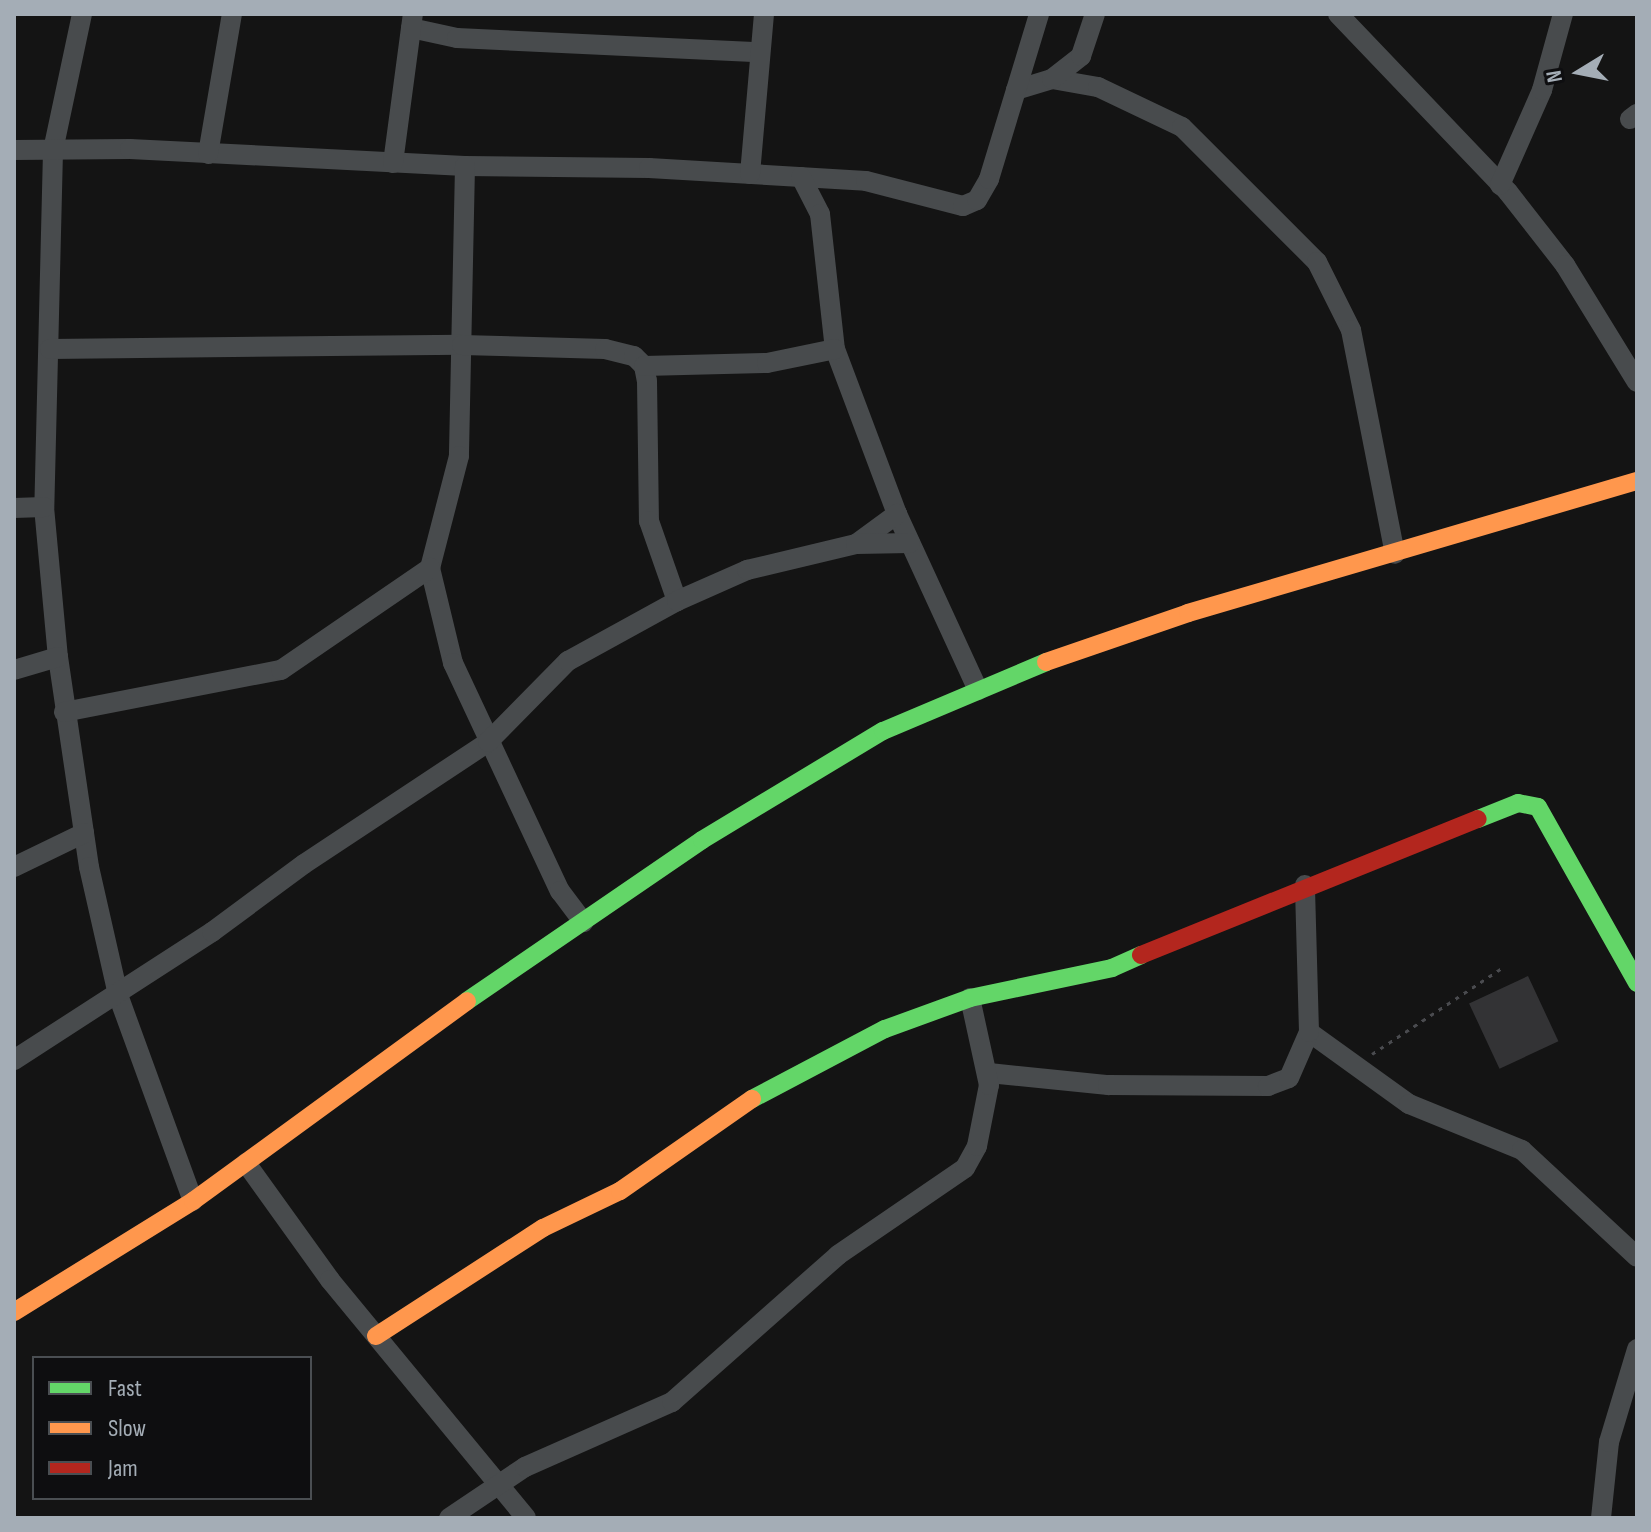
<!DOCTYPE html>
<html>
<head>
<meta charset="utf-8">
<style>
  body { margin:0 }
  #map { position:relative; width:1651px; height:1532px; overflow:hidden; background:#141414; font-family:"Sofia Sans Condensed",sans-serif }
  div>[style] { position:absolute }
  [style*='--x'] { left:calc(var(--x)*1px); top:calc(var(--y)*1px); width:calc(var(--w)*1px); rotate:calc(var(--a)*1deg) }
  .building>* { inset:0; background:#333335; transform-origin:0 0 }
  .path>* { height:3px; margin-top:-1.5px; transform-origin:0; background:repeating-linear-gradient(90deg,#4a4b4f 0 4px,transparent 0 10px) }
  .street>* { height:20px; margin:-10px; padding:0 10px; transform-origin:10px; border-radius:10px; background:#484b4d }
  .fast>* { height:18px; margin:-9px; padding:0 9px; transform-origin:9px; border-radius:9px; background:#63d668 }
  .slow>* { height:18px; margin:-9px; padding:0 9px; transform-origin:9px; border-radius:9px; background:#ff974d }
  .jam>* { height:18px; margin:-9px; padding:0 9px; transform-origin:9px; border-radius:9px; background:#b3261e }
  span { translate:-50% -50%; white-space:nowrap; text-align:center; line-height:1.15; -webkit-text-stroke:8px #0e0e10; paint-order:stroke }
  .frame { position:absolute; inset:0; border:16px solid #a4adb6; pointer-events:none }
  .legend { position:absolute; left:32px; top:1356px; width:280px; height:144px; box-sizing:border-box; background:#0e0e10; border:2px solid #4a4e52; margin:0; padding:10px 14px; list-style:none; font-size:24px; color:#a4adb6 }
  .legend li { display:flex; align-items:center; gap:16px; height:40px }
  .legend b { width:40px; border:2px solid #4a4e52 }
  .north { position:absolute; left:1539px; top:32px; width:80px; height:80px; -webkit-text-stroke:6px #0e0e10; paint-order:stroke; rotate:260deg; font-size:22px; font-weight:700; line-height:32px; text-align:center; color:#a4adb6 }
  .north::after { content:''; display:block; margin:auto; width:28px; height:36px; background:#a4adb6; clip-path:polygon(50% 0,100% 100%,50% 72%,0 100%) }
</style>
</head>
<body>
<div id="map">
  <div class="building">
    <div style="left:1528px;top:976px;width:72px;height:65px;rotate:65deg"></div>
  </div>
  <div class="path">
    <div style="--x:1372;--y:1054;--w:159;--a:-33.5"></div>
  </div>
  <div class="street">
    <div style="--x:82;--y:14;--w:140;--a:102"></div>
    <div style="--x:53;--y:151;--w:356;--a:91.4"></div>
    <div style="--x:44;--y:507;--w:151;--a:84.7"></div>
    <div style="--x:58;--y:657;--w:212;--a:81.6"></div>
    <div style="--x:89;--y:867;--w:131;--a:77.2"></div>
    <div style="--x:118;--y:995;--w:219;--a:70"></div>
    <div style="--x:1338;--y:14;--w:246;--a:46.3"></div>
    <div style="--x:1508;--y:192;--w:93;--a:52"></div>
    <div style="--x:1565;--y:265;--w:137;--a:58.4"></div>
    <div style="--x:411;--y:28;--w:47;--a:12.3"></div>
    <div style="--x:457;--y:38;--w:302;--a:2.7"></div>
    <div style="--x:1052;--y:79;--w:47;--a:9.9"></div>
    <div style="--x:1098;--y:87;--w:93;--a:25.5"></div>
    <div style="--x:1182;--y:127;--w:191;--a:45"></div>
    <div style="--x:1317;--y:262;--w:76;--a:63.4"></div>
    <div style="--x:1351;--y:330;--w:228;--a:78.9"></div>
    <div style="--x:1016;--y:90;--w:38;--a:-17"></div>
    <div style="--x:1052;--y:79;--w:37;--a:-38"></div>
    <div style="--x:1081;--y:56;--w:44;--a:-71.6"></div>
    <div style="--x:1630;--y:119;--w:9;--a:-36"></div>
    <div style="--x:14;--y:150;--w:116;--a:-0.5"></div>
    <div style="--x:130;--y:149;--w:335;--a:2.9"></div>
    <div style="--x:465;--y:166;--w:184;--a:0.6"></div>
    <div style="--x:649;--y:168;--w:217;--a:3.4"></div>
    <div style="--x:866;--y:181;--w:100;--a:14.5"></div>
    <div style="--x:963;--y:206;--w:15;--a:-23"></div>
    <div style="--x:977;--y:200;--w:24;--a:-60"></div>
    <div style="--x:989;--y:179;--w:172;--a:-73.1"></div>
    <div style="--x:208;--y:154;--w:142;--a:-80.3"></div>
    <div style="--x:393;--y:163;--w:150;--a:-82.4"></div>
    <div style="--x:465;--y:166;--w:290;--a:91.2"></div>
    <div style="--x:459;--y:456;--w:116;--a:104.5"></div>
    <div style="--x:430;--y:568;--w:98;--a:76.4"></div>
    <div style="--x:453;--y:663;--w:252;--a:64.9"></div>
    <div style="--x:560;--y:891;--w:39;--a:53"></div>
    <div style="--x:750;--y:174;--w:161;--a:-85"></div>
    <div style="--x:801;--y:177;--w:42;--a:62.8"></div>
    <div style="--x:820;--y:214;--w:136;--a:83.7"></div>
    <div style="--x:835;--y:349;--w:176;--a:69.4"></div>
    <div style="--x:897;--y:514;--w:194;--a:65.3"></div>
    <div style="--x:1500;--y:185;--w:104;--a:-66.1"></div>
    <div style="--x:1542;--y:90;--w:79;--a:-74.6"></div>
    <div style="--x:50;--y:349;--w:412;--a:-0.6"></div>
    <div style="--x:462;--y:345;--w:143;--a:1.6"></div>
    <div style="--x:605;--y:349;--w:30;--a:14"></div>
    <div style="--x:634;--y:356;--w:14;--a:45"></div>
    <div style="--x:644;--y:366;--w:15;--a:79"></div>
    <div style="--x:647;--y:381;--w:140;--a:89.2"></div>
    <div style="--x:649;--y:521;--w:85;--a:70.7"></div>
    <div style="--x:644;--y:366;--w:123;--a:-1.4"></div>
    <div style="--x:767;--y:363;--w:69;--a:-11.6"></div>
    <div style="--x:14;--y:508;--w:30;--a:-2"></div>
    <div style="--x:856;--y:544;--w:51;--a:-36.2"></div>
    <div style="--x:14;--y:670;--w:46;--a:-16.5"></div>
    <div style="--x:64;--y:712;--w:221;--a:-11"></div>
    <div style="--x:281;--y:670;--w:181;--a:-34.4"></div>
    <div style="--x:14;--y:867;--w:78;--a:-25.9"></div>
    <div style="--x:1309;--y:1032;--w:123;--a:35.8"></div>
    <div style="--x:1409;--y:1104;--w:122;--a:22.2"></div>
    <div style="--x:1522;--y:1150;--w:157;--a:42.9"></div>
    <div style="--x:14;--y:1060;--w:236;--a:-32.9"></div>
    <div style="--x:212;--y:932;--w:114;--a:-36.5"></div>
    <div style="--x:304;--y:864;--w:221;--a:-33.5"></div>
    <div style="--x:488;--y:742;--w:114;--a:-45.4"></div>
    <div style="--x:568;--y:661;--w:124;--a:-28.8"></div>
    <div style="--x:677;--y:601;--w:77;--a:-23.9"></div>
    <div style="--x:747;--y:570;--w:112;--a:-13.4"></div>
    <div style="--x:856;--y:544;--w:54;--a:-1.1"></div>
    <div style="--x:989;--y:1073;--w:120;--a:5.8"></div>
    <div style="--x:1108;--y:1085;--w:160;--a:0.4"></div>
    <div style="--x:1268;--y:1086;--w:22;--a:-21"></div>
    <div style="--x:1289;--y:1078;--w:50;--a:-66.5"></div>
    <div style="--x:1309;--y:1032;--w:147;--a:-91.6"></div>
    <div style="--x:246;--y:1163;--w:144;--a:54.3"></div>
    <div style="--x:330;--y:1280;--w:308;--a:50.5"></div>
    <div style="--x:449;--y:1518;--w:92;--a:-33.9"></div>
    <div style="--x:525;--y:1467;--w:161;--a:-23.9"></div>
    <div style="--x:672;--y:1402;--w:222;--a:-41.5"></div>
    <div style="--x:838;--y:1255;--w:154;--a:-34.4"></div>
    <div style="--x:965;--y:1168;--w:25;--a:-61"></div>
    <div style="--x:977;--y:1146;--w:62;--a:-78.9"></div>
    <div style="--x:989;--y:1085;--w:89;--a:-102.3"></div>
    <div style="--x:1601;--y:1518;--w:76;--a:-84"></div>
    <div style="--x:1609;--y:1442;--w:97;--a:-73.2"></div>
  </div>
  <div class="fast">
    <div style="--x:1478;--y:819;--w:43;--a:-21.8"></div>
    <div style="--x:1518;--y:803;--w:20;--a:11"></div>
    <div style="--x:1538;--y:807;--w:202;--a:60.6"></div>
    <div style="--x:467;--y:1001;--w:285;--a:-34.4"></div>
    <div style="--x:702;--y:840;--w:211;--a:-31.1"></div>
    <div style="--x:883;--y:731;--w:177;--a:-22.9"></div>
    <div style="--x:752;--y:1099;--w:150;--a:-27.8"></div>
    <div style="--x:885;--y:1029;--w:90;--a:-20"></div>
    <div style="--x:970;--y:998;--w:145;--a:-11.9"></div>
    <div style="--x:1112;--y:968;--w:32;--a:-24"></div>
  </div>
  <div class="slow">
    <div style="--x:1046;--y:662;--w:150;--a:-19"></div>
    <div style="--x:1188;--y:613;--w:468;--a:-16.4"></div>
    <div style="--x:14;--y:1312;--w:211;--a:-31.8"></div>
    <div style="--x:193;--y:1201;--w:339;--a:-36.1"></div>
    <div style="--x:376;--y:1336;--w:199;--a:-32.9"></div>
    <div style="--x:543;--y:1228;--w:85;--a:-25.7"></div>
    <div style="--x:620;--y:1191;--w:161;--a:-34.9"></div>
  </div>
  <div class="jam">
    <div style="--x:1141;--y:955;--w:363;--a:-22"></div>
  </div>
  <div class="frame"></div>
  <ul class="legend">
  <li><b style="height:10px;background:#63d668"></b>Fast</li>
  <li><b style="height:10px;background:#ff974d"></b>Slow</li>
  <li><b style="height:10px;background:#b3261e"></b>Jam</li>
  </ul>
  <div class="north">N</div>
</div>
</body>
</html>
